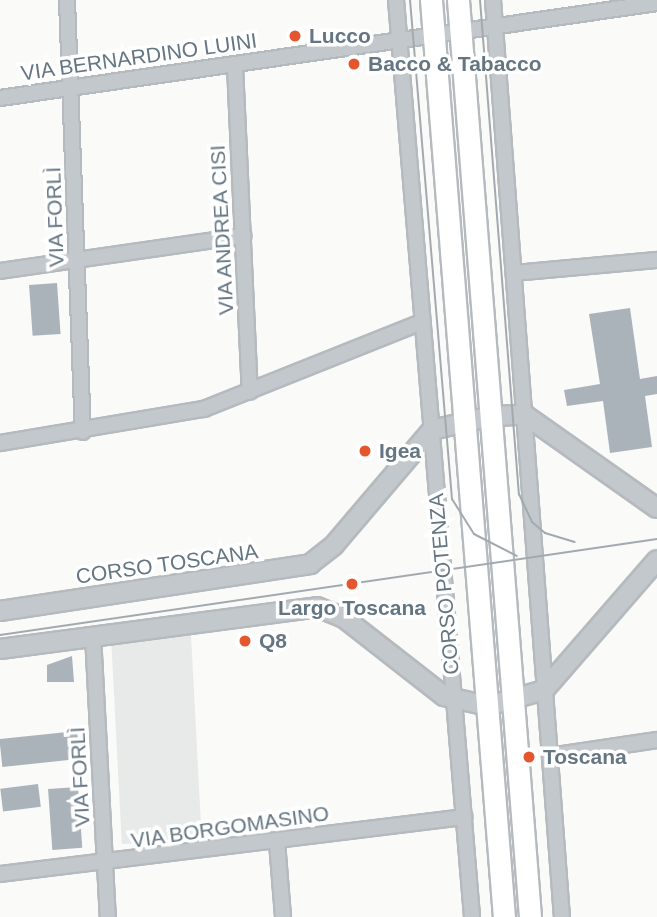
<!DOCTYPE html>
<html>
<head>
<meta charset="utf-8">
<style>
  body { margin:0 }
  #map { position:relative; width:657px; height:917px; overflow:hidden; background:#fafaf8; font-family:Helvetica,sans-serif }
  div>[style] { position:absolute }
  [style*='--x'] { left:calc(var(--x)*1px); top:calc(var(--y)*1px); width:calc(var(--w)*1px); rotate:calc(var(--a)*1deg) }
  .built>* { inset:0; background:#e8e9e9; transform-origin:0 0 }
  .building>* { inset:0; background:#aab3b9; transform-origin:0 0 }
  .roads { filter:drop-shadow(2px 0 #b5babe) drop-shadow(-2px 0 #b5babe) drop-shadow(0 2px #b5babe) drop-shadow(0 -2px #b5babe) }
  .minor>* { height:14px; margin:-7px; padding:0 7px; transform-origin:7px; border-radius:7px; background:#c3c8cc }
  .tertiary>* { height:18px; margin:-9px; padding:0 9px; transform-origin:9px; border-radius:9px; background:#c3c8cc }
  .primary>* { height:21px; margin:-10.5px; padding:0 10.5px; transform-origin:10.5px; border-radius:10.5px; background:#fff }
  .tram>* { height:2px; margin:-1px; padding:0 1px; transform-origin:1px; border-radius:1px; background:#a2aab0 }
  .dots>* { width:19px; height:19px; translate:-50% -50%; box-sizing:border-box; border:4px solid #fff; border-radius:50% }
  span { translate:-50% -50%; white-space:nowrap; text-align:center; line-height:1.15; -webkit-text-stroke:7px #fff; paint-order:stroke }
  .poi-label { font-size:21px; color:#657683; font-weight:700 }
  .left { translate:0 -50%; text-align:left }
  .street-label { font-size:21px; color:#657683 }
</style>
</head>
<body>
<div id="map">
  <div class="built">
    <div style="left:191px;top:635px;width:205px;height:80px;rotate:87deg"></div>
  </div>
  <div class="building">
    <div style="left:57px;top:283px;width:51px;height:28px;rotate:86deg"></div>
    <div style="clip-path:polygon(630px 308px,640px 379px,657px 376px,657px 394px,645px 396px,652px 447px,610px 453px,603px 401px,567px 406px,564px 390px,600px 384px,589px 314px)"></div>
    <div style="clip-path:polygon(72px 656px,74px 682px,47px 682px,47px 665px)"></div>
    <div style="left:77px;top:731px;width:28px;height:78px;rotate:84deg"></div>
    <div style="left:38px;top:784px;width:23px;height:38px;rotate:83deg"></div>
    <div style="left:78px;top:787px;width:61px;height:30px;rotate:86deg"></div>
  </div>
  <div class="roads">
    <div class="minor">
      <div style="--x:67;--y:0;--w:432;--a:87.9"></div>
      <div style="--x:396;--y:0;--w:920;--a:85.26"></div>
      <div style="--x:493;--y:0;--w:920;--a:85.7"></div>
      <div style="--x:235;--y:66;--w:326;--a:87.4"></div>
      <div style="--x:0;--y:98;--w:664;--a:-8.23"></div>
      <div style="--x:0;--y:271;--w:246;--a:-8.2"></div>
      <div style="--x:514;--y:273;--w:144;--a:-5.2"></div>
      <div style="--x:0;--y:443;--w:207;--a:-9.5"></div>
      <div style="--x:204;--y:409;--w:235;--a:-21.8"></div>
      <div style="--x:93;--y:635;--w:282;--a:87"></div>
      <div style="--x:550;--y:756;--w:108;--a:-8.5"></div>
      <div style="--x:277;--y:842;--w:75;--a:85.4"></div>
      <div style="--x:0;--y:874;--w:468;--a:-7"></div>
    </div>
    <div class="tertiary">
      <div style="--x:0;--y:611;--w:314;--a:-8.6"></div>
      <div style="--x:310;--y:564;--w:31;--a:-38"></div>
      <div style="--x:334;--y:545;--w:151;--a:-49.6"></div>
      <div style="--x:432;--y:430;--w:61;--a:-13.3"></div>
      <div style="--x:491;--y:416;--w:34;--a:-2"></div>
      <div style="--x:525;--y:415;--w:161;--a:35.2"></div>
      <div style="--x:0;--y:649;--w:320;--a:-7.5"></div>
      <div style="--x:317;--y:607;--w:29;--a:22"></div>
      <div style="--x:344;--y:618;--w:127;--a:38"></div>
      <div style="--x:444;--y:696;--w:45;--a:12.8"></div>
      <div style="--x:488;--y:706;--w:58;--a:-15.9"></div>
      <div style="--x:544;--y:690;--w:172;--a:-49"></div>
    </div>
    <div class="primary">
      <div style="--x:431;--y:0;--w:920;--a:85.45"></div>
      <div style="--x:458;--y:0;--w:920;--a:85.51"></div>
    </div>
  </div>
  <div class="tram">
    <div style="--x:410;--y:0;--w:501;--a:85.19"></div>
    <div style="--x:452;--y:499;--w:41;--a:57.8"></div>
    <div style="--x:474;--y:534;--w:48;--a:27.1"></div>
    <div style="--x:480;--y:0;--w:496;--a:85.5"></div>
    <div style="--x:519;--y:494;--w:31;--a:65"></div>
    <div style="--x:532;--y:522;--w:17;--a:40"></div>
    <div style="--x:545;--y:533;--w:31;--a:17"></div>
    <div style="--x:0;--y:635;--w:664;--a:-8.31"></div>
  </div>
  <div class="dots">
    <div style="left:295px;top:36px;background:#e4572e"></div>
    <div style="left:354px;top:64px;background:#e4572e"></div>
    <div style="left:365px;top:451px;background:#e4572e"></div>
    <div style="left:352px;top:584px;background:#e4572e"></div>
    <div style="left:245px;top:641px;background:#e4572e"></div>
    <div style="left:529px;top:757px;background:#e4572e"></div>
  </div>
  <div class="poi-label">
    <span class="left" style="left:309px;top:36px">Lucco</span>
    <span class="left" style="left:368px;top:64px">Bacco &amp; Tabacco</span>
    <span class="left" style="left:379px;top:451px">Igea</span>
    <span style="left:352px;top:608px">Largo Toscana</span>
    <span class="left" style="left:259px;top:641px">Q8</span>
    <span class="left" style="left:543px;top:757px">Toscana</span>
  </div>
  <div class="street-label">
    <span style="left:139px;top:57px;rotate:-8deg">VIA BERNARDINO LUINI</span>
    <span style="left:55px;top:217px;rotate:-92deg">VIA FORLÌ</span>
    <span style="left:222px;top:230px;rotate:-93deg">VIA ANDREA CISI</span>
    <span style="left:167px;top:564px;rotate:-8deg">CORSO TOSCANA</span>
    <span style="left:444px;top:584px;rotate:-95deg">CORSO POTENZA</span>
    <span style="left:80px;top:777px;rotate:-93deg">VIA FORLÌ</span>
    <span style="left:230px;top:827px;rotate:-8deg">VIA BORGOMASINO</span>
  </div>
</div>
</body>
</html>
